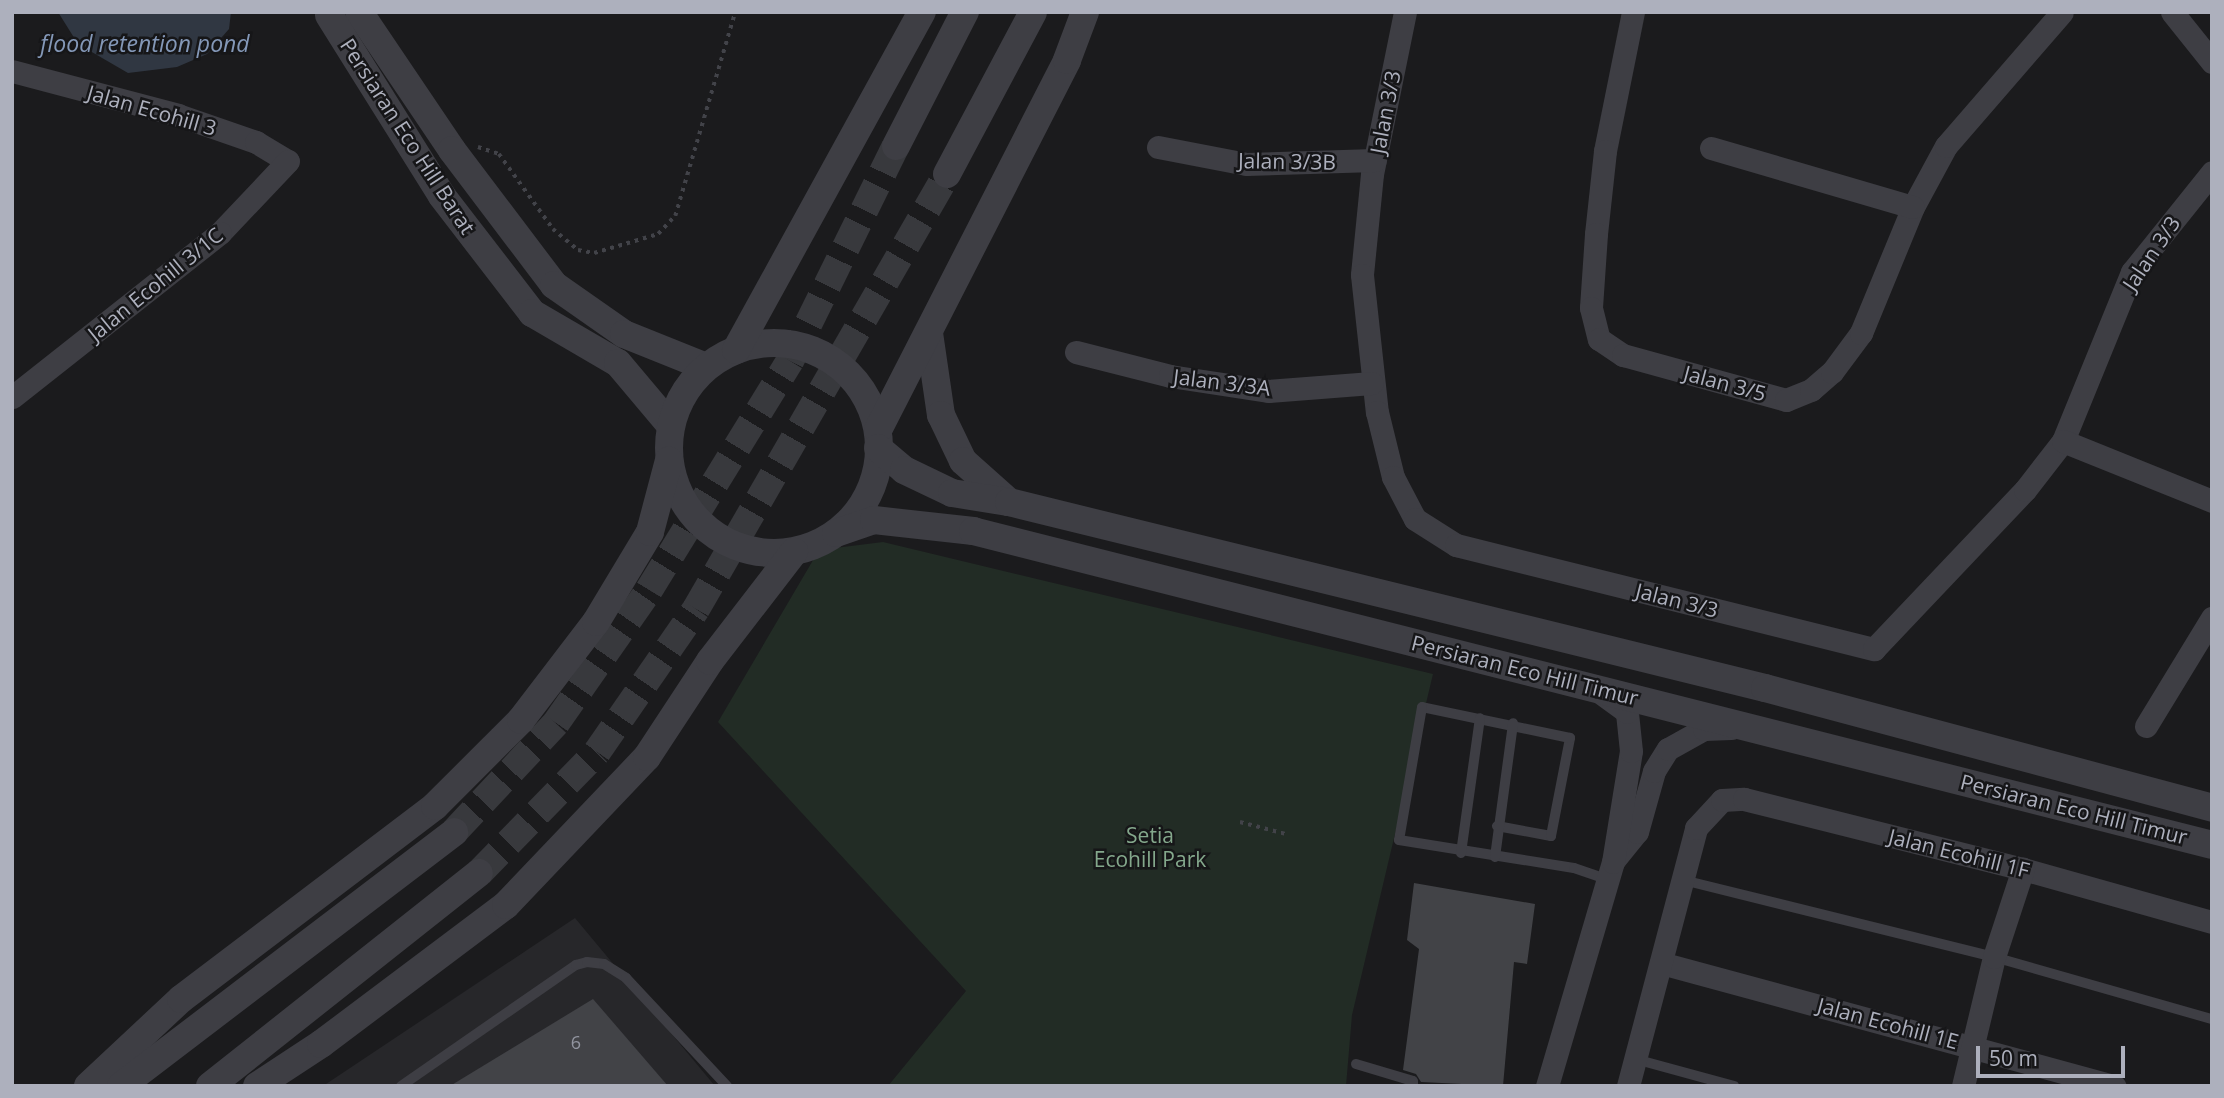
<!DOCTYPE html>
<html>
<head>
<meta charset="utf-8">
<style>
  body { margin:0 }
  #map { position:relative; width:2224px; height:1098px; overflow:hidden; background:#1b1b1d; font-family:"Open Sans",sans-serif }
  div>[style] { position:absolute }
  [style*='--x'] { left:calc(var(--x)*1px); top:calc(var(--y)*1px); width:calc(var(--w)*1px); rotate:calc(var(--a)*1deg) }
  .built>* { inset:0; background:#27272a }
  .green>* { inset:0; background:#222c25 }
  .water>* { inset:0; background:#303742 }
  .building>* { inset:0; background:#424347 }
  .tertiary-tunnel>* { height:28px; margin-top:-14px; transform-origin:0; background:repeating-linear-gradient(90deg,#38393d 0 28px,transparent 0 42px) }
  .path>* { height:3.5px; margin-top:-1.75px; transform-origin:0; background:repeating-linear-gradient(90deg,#424349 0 3.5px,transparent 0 8.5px) }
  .service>* { height:10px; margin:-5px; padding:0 5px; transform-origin:5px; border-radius:5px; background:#3e3e44 }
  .minor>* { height:23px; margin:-11.5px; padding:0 11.5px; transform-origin:11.5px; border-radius:11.5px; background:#3e3e44 }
  .tertiary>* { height:28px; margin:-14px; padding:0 14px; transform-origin:14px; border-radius:14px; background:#3e3e44 }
  .tertiary>.ring { margin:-14px; padding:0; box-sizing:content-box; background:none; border:28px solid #3e3e44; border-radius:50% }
  span { translate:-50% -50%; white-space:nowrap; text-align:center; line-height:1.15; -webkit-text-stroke:5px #161618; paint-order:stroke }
  .number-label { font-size:18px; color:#9295a0 }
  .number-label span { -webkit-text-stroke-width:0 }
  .street-label { font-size:21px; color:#adb0bd }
  .park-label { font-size:21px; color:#84a88c }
  .water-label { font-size:23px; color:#8498b8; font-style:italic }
  .frame { position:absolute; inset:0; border:14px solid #adb0bd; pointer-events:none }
  .scale { position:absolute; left:1976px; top:1046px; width:149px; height:32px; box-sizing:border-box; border:4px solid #adb0bd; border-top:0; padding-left:9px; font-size:21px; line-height:24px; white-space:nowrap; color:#adb0bd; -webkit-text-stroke:5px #161618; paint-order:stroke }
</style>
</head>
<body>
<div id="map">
  <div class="built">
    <div style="clip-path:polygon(575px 918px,715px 1086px,323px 1086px)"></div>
  </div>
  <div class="green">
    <div style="clip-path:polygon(883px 542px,1433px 674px,1352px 1015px,1346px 1086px,888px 1086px,966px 991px,718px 722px,819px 550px)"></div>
  </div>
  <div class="water">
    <div style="clip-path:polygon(58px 12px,231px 12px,229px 29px,207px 54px,177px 67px,128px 73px,78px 44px)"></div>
  </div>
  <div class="building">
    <div style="clip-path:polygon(1414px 883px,1535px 904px,1527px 964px,1514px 962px,1503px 1086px,1421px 1082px,1416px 1074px,1403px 1070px,1419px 949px,1407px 940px)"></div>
    <div style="clip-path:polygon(593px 999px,668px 1086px,450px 1086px)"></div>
  </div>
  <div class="tertiary-tunnel">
    <div style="--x:454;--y:832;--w:149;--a:-46.9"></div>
    <div style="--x:556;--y:723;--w:162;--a:-55"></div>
    <div style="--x:649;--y:590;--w:269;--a:-58.4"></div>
    <div style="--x:790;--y:361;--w:240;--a:-63.8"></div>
    <div style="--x:479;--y:873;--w:169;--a:-45.7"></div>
    <div style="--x:597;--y:752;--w:174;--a:-55.3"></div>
    <div style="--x:696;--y:609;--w:502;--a:-60.01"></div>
  </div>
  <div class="path">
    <div style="--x:478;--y:147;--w:22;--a:18"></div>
    <div style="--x:499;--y:154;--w:92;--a:54.2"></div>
    <div style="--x:553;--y:229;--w:33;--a:40"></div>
    <div style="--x:578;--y:250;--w:16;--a:11"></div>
    <div style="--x:594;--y:253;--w:67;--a:-16.5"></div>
    <div style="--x:658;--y:234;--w:25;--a:-47"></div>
    <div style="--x:675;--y:216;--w:213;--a:-73.6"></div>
    <div style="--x:1240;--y:822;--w:48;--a:14.6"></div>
  </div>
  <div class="service">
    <div style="--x:1497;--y:826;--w:55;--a:10.5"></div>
    <div style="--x:1551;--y:836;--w:100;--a:-79"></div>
    <div style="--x:1570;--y:738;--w:151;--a:-168.2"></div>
    <div style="--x:1422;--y:707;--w:135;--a:99.8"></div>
    <div style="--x:1399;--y:840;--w:177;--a:9.1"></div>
    <div style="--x:1574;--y:868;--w:34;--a:19"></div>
    <div style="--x:1461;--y:853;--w:136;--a:-82"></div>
    <div style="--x:1495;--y:857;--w:135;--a:-82.3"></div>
    <div style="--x:1683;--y:880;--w:320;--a:13.9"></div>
    <div style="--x:1994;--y:957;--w:227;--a:15.9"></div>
    <div style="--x:1635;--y:1059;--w:103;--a:15.3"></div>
    <div style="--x:1356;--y:1064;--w:59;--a:16.6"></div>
    <div style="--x:1413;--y:1081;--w:5;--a:90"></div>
    <div style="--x:401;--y:1086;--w:213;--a:-34.7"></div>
    <div style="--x:576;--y:965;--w:11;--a:-15"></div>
    <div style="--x:587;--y:962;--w:17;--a:7"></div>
    <div style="--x:604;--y:964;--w:26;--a:32"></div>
    <div style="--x:626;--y:978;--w:148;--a:46.9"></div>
  </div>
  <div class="minor">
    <div style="--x:1405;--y:12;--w:165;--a:101.5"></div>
    <div style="--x:1372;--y:174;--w:101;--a:95.7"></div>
    <div style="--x:1362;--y:275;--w:138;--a:83.8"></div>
    <div style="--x:1377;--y:412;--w:67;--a:76.2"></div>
    <div style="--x:1393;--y:477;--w:47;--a:62.4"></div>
    <div style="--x:1415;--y:519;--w:49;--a:32.4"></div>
    <div style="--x:1456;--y:545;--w:431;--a:14"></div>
    <div style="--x:1874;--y:649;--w:219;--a:-46.5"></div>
    <div style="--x:2025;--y:490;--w:62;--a:-52.2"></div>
    <div style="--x:2063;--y:441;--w:183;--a:-67.8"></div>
    <div style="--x:2132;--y:272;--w:128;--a:-51.3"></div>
    <div style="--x:1633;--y:12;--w:142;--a:101.4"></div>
    <div style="--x:1605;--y:151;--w:83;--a:96.2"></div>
    <div style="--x:1596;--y:234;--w:74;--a:93.9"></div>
    <div style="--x:1591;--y:308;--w:32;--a:76"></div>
    <div style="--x:1599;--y:339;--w:29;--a:34"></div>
    <div style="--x:1623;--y:355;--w:169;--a:15.4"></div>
    <div style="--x:1786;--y:400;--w:27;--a:-22"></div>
    <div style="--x:1811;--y:390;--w:28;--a:-41"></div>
    <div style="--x:1832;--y:372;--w:49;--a:-53.4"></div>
    <div style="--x:1861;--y:333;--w:136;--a:-67.6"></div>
    <div style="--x:1913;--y:207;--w:69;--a:-61.6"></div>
    <div style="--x:1946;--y:146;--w:177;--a:-49.1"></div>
    <div style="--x:2172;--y:12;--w:64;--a:51.3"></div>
    <div style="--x:12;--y:71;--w:172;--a:14.8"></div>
    <div style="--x:178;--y:115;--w:83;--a:19.1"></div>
    <div style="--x:256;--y:142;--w:37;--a:31"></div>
    <div style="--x:288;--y:161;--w:99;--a:133.4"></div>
    <div style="--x:220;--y:233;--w:265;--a:141.7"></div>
    <div style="--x:1158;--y:147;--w:90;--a:10.9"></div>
    <div style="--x:1246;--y:164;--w:129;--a:-1.8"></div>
    <div style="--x:1711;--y:148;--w:210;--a:16.3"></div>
    <div style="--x:1076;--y:352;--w:97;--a:14.3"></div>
    <div style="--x:1170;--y:376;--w:99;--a:8.7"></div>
    <div style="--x:1268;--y:391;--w:104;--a:-4.4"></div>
    <div style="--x:2063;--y:441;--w:161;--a:21.9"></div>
    <div style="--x:2146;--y:726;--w:127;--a:-58.6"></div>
    <div style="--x:1614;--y:860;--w:36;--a:-51"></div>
    <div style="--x:1637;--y:832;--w:63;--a:-74.4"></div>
    <div style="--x:1654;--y:771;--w:26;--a:-58"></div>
    <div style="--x:1668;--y:749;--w:41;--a:-29.1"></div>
    <div style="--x:1704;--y:729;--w:27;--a:-2"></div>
    <div style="--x:1661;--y:963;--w:470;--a:15.2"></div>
    <div style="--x:1547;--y:1086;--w:234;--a:-73.6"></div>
    <div style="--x:1613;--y:862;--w:112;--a:-80.8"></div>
    <div style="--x:1631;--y:751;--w:39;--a:-96"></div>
    <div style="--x:1627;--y:712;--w:31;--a:-144"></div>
    <div style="--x:1628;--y:1086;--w:267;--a:-75.2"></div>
    <div style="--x:1696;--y:828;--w:38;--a:-47"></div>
    <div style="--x:1722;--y:800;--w:22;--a:-3"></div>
    <div style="--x:1744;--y:799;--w:288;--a:14.1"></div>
    <div style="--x:2023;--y:869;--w:196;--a:15.7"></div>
    <div style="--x:1963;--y:1086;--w:133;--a:-76.5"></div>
    <div style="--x:1994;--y:957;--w:93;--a:-71.8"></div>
  </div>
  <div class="tertiary">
    <div style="--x:359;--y:12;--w:166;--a:56"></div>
    <div style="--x:452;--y:150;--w:169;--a:52.9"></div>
    <div style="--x:554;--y:285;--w:85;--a:35"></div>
    <div style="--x:624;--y:334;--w:88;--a:21.9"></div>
    <div style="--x:329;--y:15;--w:213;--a:58"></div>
    <div style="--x:442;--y:196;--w:148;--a:52.4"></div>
    <div style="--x:532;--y:313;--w:99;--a:30.2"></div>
    <div style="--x:618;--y:363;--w:82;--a:49.9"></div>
    <div style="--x:896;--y:146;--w:151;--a:-62.8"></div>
    <div style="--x:947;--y:174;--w:183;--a:-62"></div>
    <div style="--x:929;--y:333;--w:83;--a:81.7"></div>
    <div style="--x:941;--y:415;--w:51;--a:64.4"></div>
    <div style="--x:963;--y:461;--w:62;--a:41.7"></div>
    <div class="ring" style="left:669px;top:343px;width:182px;height:182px"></div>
    <div style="--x:736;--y:350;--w:386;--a:-61.2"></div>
    <div style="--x:878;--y:430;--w:415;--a:-62.9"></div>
    <div style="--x:1067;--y:60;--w:51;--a:-69.4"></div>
    <div style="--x:878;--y:448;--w:34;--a:40"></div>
    <div style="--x:904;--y:470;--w:53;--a:25.6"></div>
    <div style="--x:952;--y:493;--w:58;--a:9"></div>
    <div style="--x:1009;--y:502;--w:779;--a:13.82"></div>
    <div style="--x:1765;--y:688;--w:463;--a:15"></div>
    <div style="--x:836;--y:533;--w:40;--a:-18.9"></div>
    <div style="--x:874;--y:520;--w:100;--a:6.3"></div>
    <div style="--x:973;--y:531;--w:1278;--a:14.22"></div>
    <div style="--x:88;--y:1086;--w:127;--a:-43.1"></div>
    <div style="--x:181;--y:999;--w:319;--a:-37.2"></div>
    <div style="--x:435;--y:806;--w:122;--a:-45"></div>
    <div style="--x:521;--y:720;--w:123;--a:-52.6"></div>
    <div style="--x:596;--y:622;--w:105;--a:-59"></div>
    <div style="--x:650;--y:532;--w:74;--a:-75.2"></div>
    <div style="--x:121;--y:1086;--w:419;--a:-37.3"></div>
    <div style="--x:210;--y:1086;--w:343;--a:-38.4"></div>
    <div style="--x:257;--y:1086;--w:77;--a:-33.3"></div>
    <div style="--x:321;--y:1044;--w:231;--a:-36.9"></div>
    <div style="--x:506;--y:905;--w:204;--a:-46.4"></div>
    <div style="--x:647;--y:757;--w:115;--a:-56.7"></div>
    <div style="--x:710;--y:661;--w:138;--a:-52.4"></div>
  </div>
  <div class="number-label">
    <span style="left:576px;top:1042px">6</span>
  </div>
  <div class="street-label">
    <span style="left:152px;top:110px;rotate:16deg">Jalan Ecohill 3</span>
    <span style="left:1385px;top:112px;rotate:-79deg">Jalan 3/3</span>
    <span style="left:408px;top:136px;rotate:57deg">Persiaran Eco Hill Barat</span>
    <span style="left:1287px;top:161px;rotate:1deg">Jalan 3/3B</span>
    <span style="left:2151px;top:253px;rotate:-56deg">Jalan 3/3</span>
    <span style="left:155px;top:284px;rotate:-39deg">Jalan Ecohill 3/1C</span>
    <span style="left:1222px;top:382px;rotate:7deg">Jalan 3/3A</span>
    <span style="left:1725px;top:383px;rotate:15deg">Jalan 3/5</span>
    <span style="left:1677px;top:600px;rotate:14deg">Jalan 3/3</span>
    <span style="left:1525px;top:670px;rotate:14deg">Persiaran Eco Hill Timur</span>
    <span style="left:2074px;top:809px;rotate:14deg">Persiaran Eco Hill Timur</span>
    <span style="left:1959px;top:853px;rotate:14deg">Jalan Ecohill 1F</span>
    <span style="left:1888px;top:1023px;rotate:15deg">Jalan Ecohill 1E</span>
  </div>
  <div class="park-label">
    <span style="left:1150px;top:847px">Setia<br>Ecohill Park</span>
  </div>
  <div class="water-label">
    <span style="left:145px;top:43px">flood retention pond</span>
  </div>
  <div class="frame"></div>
  <div class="scale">50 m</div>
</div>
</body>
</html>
